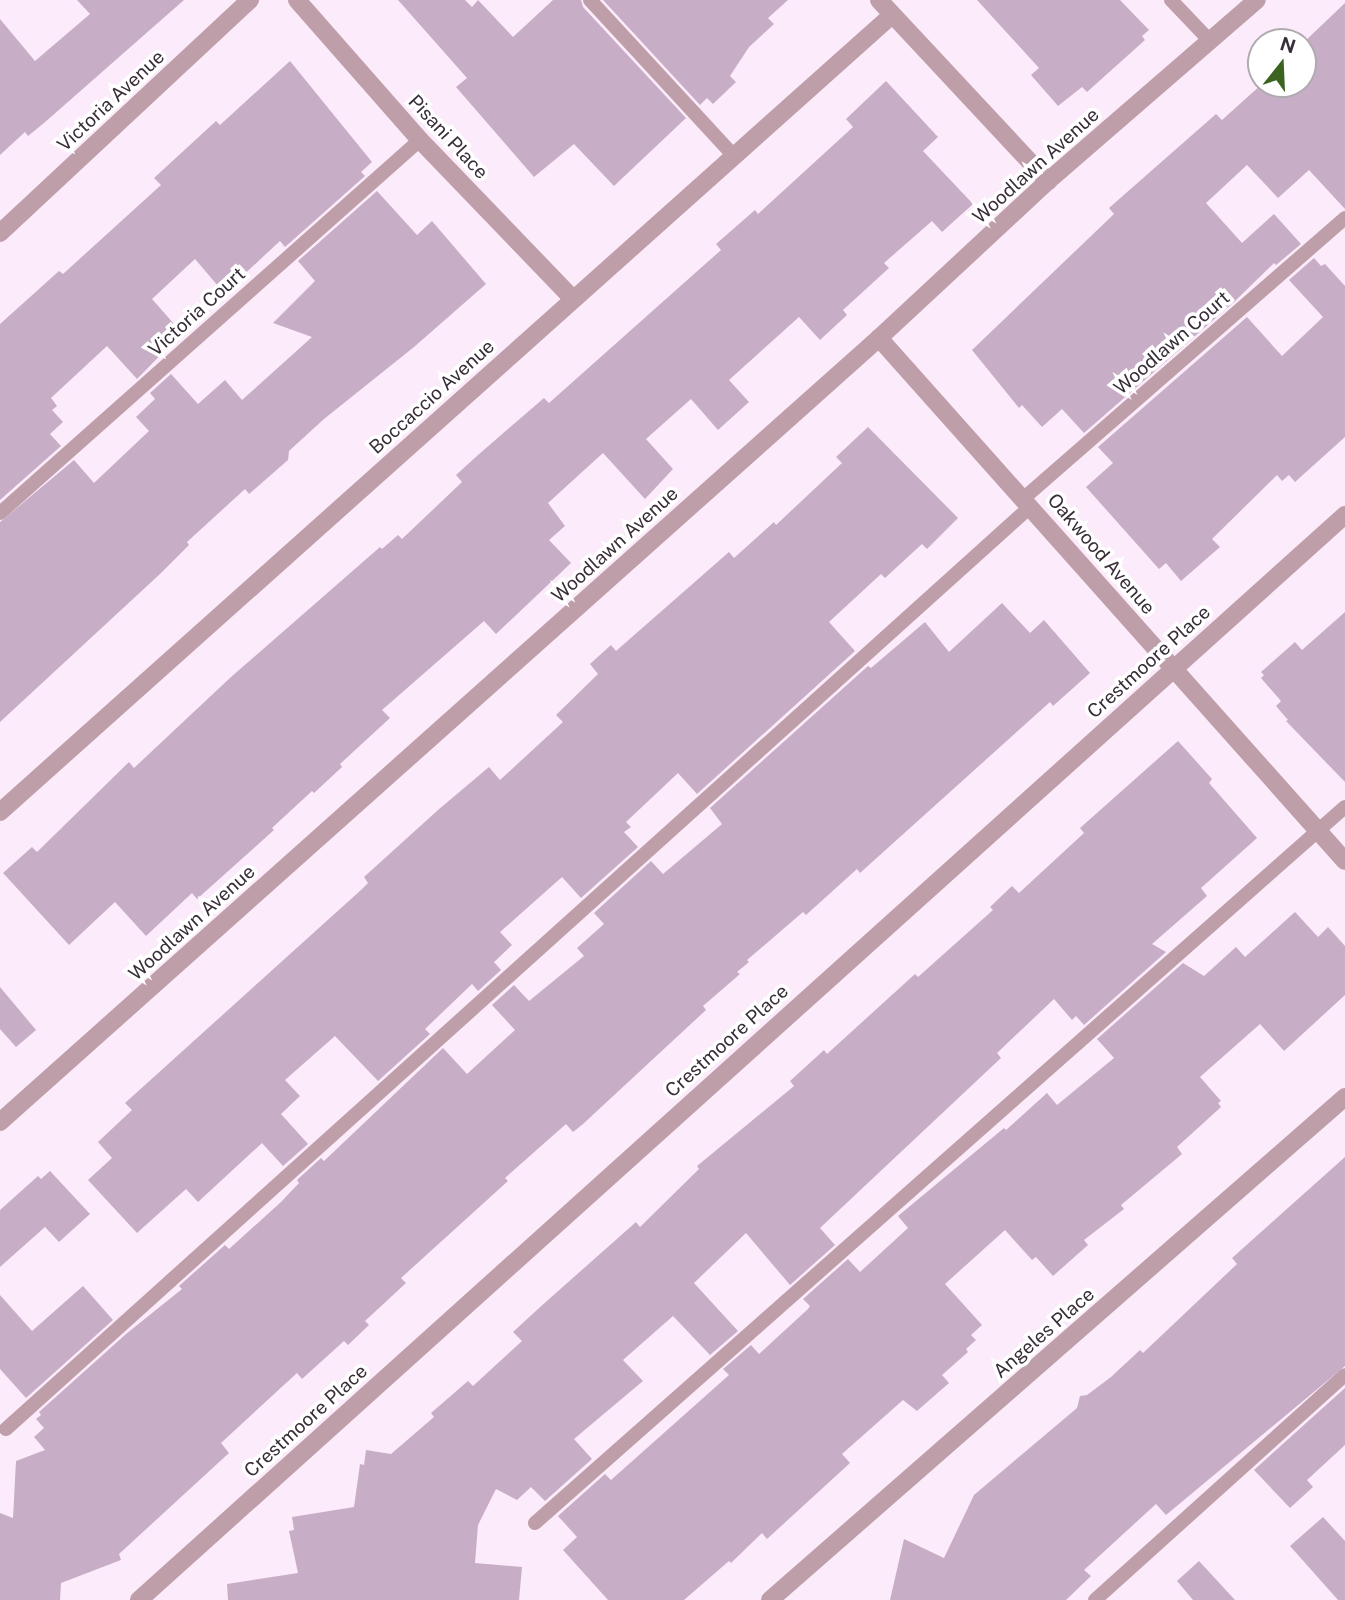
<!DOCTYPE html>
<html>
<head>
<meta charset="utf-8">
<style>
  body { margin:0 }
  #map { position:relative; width:1345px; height:1600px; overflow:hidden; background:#fcebfb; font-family:"Public Sans",sans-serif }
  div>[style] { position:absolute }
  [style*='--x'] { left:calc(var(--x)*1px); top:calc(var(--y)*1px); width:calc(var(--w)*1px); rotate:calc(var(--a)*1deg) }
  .building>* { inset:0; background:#c8adc7 }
  .service>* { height:14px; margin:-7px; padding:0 7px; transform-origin:7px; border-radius:7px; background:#be9ea8 }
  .minor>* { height:18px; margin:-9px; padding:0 9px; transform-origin:9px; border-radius:9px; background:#be9ea8 }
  span { translate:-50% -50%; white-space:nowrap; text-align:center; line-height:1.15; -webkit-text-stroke:7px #fff; paint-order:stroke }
  .street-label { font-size:19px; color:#382d38 }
  .north { position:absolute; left:1247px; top:28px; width:70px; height:70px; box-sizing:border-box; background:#fff; border:2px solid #afabaf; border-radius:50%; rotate:18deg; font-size:19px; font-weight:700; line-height:28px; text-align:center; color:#382d38 }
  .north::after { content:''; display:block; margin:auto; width:24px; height:32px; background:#3b6421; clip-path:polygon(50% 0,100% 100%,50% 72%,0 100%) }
</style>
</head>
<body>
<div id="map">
  <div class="building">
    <div style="clip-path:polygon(77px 0,184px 0,44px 123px,28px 136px,25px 132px,0 155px,0 19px,35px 61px,90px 14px)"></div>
    <div style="clip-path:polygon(398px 0,465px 0,472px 7px,478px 0,513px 37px,553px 0,581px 0,583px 7px,686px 118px,614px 186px,574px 144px,534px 177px,456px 87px,467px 78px)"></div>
    <div style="clip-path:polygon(603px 0,788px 0,768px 18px,774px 24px,749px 47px,730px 76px,736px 82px,713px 104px,707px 98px,700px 105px)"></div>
    <div style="clip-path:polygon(977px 0,1120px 0,1149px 30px,1142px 36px,1145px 40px,1087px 92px,1082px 87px,1058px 106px,1031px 75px,1039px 68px)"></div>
    <div style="clip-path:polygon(1345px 3px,1345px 209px,1309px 170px,1278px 198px,1247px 165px,1206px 203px,1242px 243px,1274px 214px,1301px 244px,1276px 265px,1274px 263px,1234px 302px,1084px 433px,1062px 409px,1042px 427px,1022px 405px,1019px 408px,972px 350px,1114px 214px,1109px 208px,1216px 114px,1222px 120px,1262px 84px,1303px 84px,1303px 43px)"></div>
    <div style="clip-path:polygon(290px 61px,372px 162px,361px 172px,365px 176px,285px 247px,280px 241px,224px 293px,195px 259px,152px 299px,182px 333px,137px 379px,107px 346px,51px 398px,57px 406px,52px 410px,63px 422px,50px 434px,61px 446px,0 500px,0 324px,59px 271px,63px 274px,161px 185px,154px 178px,216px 121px,220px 125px)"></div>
    <div style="clip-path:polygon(886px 81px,938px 137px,923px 151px,973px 204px,942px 232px,932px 221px,884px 263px,889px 268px,843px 310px,847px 315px,820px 340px,799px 317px,729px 380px,749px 402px,718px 430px,691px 399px,646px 439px,673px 469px,645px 499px,603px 453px,548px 503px,565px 526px,549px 540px,571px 563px,496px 634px,484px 621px,382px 710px,390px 718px,340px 764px,342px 767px,314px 793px,312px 791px,272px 828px,274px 830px,197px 899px,192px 893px,146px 936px,115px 902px,69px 945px,3px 873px,32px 847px,37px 852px,129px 762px,134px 768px,231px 677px,380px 547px,382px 549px,398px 535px,402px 539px,462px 482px,456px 475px,478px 455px,544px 398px,549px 403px,721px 250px,716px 244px,755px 210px,758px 214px,853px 127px,846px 119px)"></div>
    <div style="clip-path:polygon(377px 191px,417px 235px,432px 221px,486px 284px,414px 347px,324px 419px,289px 451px,288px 460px,249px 494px,245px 489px,187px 542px,189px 545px,160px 574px,0 722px,0 522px,74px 460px,94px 483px,149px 431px,136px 417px,155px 399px,150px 393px,171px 374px,198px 404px,225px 380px,242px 400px,312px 337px,273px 323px,315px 281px,298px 261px)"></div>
    <div style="clip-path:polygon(1314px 258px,1321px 266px,1325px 264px,1345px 286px,1345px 437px,1295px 482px,1289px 475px,1282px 481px,1277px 475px,1212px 539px,1220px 547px,1181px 581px,1166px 563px,1159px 569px,1086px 487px,1113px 463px,1098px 447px,1247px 317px,1282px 356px,1323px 317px,1289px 280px)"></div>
    <div style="clip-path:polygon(868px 427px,958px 518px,927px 549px,922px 544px,885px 578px,881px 574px,829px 622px,855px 651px,697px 794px,678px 773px,626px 822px,631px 827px,624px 832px,638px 847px,581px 898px,562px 877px,500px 932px,512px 945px,494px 962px,501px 970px,478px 991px,472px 984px,425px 1029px,430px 1034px,378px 1081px,335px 1036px,285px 1080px,300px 1096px,281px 1114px,308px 1144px,283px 1166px,262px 1143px,198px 1202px,186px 1189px,137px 1233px,88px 1180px,112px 1158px,98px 1142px,132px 1110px,125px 1103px,361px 890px,368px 883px,364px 877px,438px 810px,489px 767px,500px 780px,563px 722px,556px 715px,598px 674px,590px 664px,611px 645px,616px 651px,729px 552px,734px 558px,774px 522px,776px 525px,842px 463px,836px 457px)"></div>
    <div style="clip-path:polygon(1002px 603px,1030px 633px,1044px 620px,1090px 673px,1053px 706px,1050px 702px,860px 873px,857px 869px,806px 915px,803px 912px,747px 960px,749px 962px,737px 972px,740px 974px,703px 1006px,706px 1010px,583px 1124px,573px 1132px,566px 1124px,505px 1178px,508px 1181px,401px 1278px,406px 1283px,365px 1321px,369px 1325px,348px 1345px,344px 1341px,302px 1379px,297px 1373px,221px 1443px,229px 1453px,119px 1554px,121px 1560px,61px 1583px,60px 1600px,0 1600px,0 1513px,13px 1518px,16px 1461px,45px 1450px,34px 1437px,44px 1428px,36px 1419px,41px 1415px,39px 1412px,126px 1334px,182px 1289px,179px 1286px,225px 1245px,229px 1249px,281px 1202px,299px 1183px,297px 1180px,321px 1158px,324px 1161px,443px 1048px,467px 1074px,515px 1030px,492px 1005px,514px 985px,529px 1001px,584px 956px,577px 948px,604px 924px,594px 913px,651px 861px,663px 874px,722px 824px,710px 808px,868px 666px,871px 668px,925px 622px,949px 652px)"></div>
    <div style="clip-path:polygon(1345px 612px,1345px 782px,1286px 721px,1288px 720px,1276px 706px,1281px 701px,1261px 678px,1264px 675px,1261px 672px,1295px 642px,1302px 650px)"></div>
    <div style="clip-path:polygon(1178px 741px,1212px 779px,1209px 783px,1257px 838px,1201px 888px,1207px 896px,1152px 944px,1166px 952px,1084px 1025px,1076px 1016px,1072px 1020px,1054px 999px,997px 1053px,1001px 1058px,820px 1228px,835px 1245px,790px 1285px,746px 1233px,694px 1283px,738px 1331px,710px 1355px,673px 1316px,623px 1360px,643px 1381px,574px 1439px,592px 1459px,545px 1501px,531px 1487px,517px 1500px,496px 1489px,478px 1525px,475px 1563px,522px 1567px,519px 1600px,228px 1600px,227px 1584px,298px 1573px,289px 1531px,294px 1530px,292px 1517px,354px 1507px,360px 1464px,364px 1465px,366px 1450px,391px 1454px,434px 1417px,431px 1413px,468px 1381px,473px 1386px,522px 1341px,513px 1332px,539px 1308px,636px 1222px,640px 1227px,699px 1169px,697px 1166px,794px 1086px,790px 1081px,824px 1050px,827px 1054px,915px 974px,918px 977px,993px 910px,990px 907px,1012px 886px,1019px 893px,1084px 833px,1080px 828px)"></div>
    <div style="clip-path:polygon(1295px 912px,1318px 937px,1328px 927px,1345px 946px,1345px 995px,1284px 1051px,1260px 1024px,1200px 1077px,1221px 1101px,1218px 1103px,1221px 1107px,1177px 1147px,1182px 1154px,1121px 1205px,1124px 1209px,1084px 1240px,1088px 1245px,1053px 1276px,1036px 1257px,1032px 1260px,1005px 1230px,945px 1284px,982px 1325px,971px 1335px,976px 1340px,966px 1349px,968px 1352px,942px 1375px,949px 1383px,917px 1411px,903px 1400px,842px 1454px,850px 1463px,767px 1539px,762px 1533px,731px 1563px,729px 1561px,684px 1600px,608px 1600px,563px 1550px,577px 1537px,558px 1516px,605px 1474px,611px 1480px,729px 1375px,723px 1369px,751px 1345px,759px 1354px,808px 1309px,810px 1306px,803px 1299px,848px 1259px,860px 1272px,908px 1228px,898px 1216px,1004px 1128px,1006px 1130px,1047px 1093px,1057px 1105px,1114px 1058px,1097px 1039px,1183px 963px,1204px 976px,1236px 947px,1245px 957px)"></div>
    <div style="clip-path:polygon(0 987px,36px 1030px,16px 1047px,0 1029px)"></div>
    <div style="clip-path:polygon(1345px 1157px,1345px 1366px,1166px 1515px,1156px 1504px,1084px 1570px,1091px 1576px,1066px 1600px,890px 1600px,904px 1539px,944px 1558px,974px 1495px,1077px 1408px,1080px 1396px,1087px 1395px,1111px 1377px,1140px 1350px,1143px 1353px,1237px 1264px,1232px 1258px)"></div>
    <div style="clip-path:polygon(50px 1171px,90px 1214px,59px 1242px,45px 1227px,0 1267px,0 1210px,38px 1176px,41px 1179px)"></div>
    <div style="clip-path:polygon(83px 1286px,113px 1320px,26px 1398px,0 1369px,0 1295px,32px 1331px)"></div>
    <div style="clip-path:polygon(1345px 1388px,1345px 1445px,1307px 1480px,1313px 1487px,1290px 1508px,1254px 1470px)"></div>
    <div style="clip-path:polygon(1323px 1517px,1345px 1541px,1345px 1600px,1338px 1600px,1290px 1546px)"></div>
    <div style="clip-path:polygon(1199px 1561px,1235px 1600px,1193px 1600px,1177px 1581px)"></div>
  </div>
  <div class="service">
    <div style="--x:590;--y:0;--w:212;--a:47.3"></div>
    <div style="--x:1171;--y:0;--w:57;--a:46.4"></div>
    <div style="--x:1024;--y:498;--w:426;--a:-41.1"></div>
    <div style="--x:0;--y:513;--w:562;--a:-41.61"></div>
    <div style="--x:6;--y:1429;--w:1379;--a:-42"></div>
    <div style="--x:535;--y:1523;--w:1081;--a:-41.48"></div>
    <div style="--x:1095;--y:1600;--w:336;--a:-42"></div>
  </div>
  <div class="minor">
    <div style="--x:297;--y:0;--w:186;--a:48.7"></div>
    <div style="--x:420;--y:140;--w:221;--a:46.1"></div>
    <div style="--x:879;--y:0;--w:248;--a:47"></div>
    <div style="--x:0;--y:233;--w:342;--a:-43"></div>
    <div style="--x:879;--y:338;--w:700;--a:48.3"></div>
    <div style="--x:0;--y:812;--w:1196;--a:-41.78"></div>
    <div style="--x:0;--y:1122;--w:1178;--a:-41.73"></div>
    <div style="--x:879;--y:338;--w:231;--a:-42.9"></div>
    <div style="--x:1048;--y:181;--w:276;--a:-40.9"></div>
    <div style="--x:139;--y:1600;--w:1622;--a:-41.98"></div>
    <div style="--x:770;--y:1600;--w:764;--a:-41.18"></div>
  </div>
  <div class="street-label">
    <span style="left:111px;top:101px;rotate:-43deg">Victoria Avenue</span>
    <span style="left:448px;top:137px;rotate:47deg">Pisani Place</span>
    <span style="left:1036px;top:166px;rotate:-42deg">Woodlawn Avenue</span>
    <span style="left:197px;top:312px;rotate:-42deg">Victoria Court</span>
    <span style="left:1172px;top:343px;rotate:-41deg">Woodlawn Court</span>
    <span style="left:432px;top:397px;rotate:-42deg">Boccaccio Avenue</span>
    <span style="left:615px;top:545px;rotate:-42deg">Woodlawn Avenue</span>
    <span style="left:1101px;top:554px;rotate:49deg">Oakwood Avenue</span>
    <span style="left:1149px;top:662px;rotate:-42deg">Crestmoore Place</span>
    <span style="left:192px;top:923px;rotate:-42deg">Woodlawn Avenue</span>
    <span style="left:727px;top:1041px;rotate:-42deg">Crestmoore Place</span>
    <span style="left:1044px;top:1333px;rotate:-41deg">Angeles Place</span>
    <span style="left:306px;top:1421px;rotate:-42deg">Crestmoore Place</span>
  </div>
  <div class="north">N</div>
</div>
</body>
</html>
